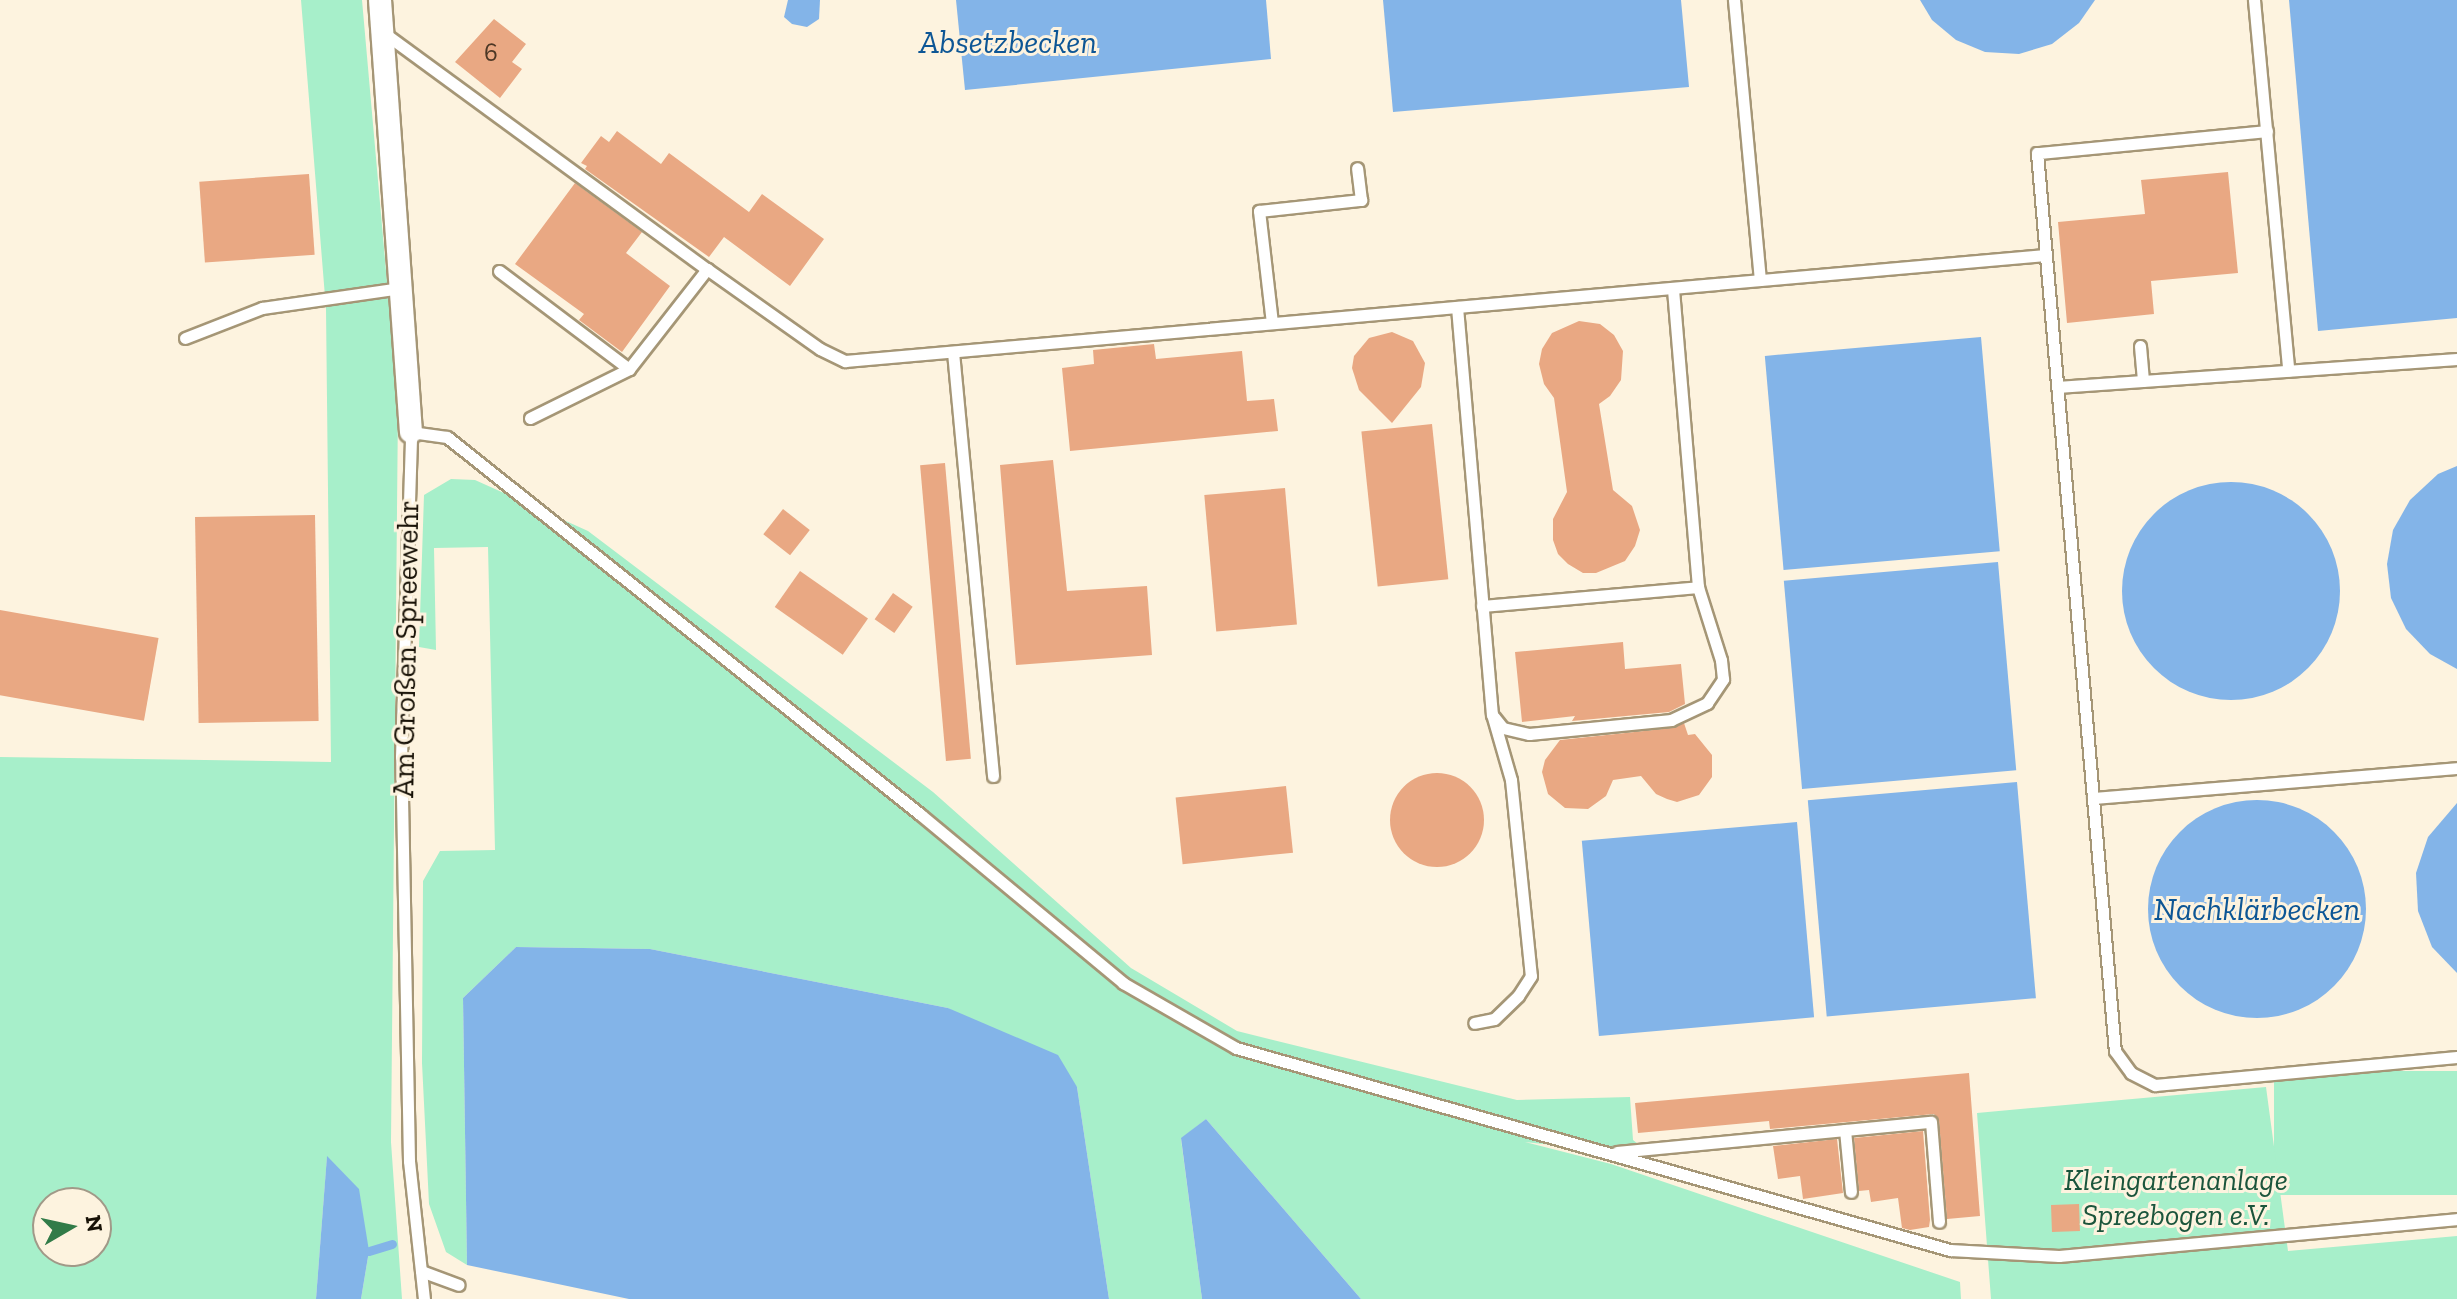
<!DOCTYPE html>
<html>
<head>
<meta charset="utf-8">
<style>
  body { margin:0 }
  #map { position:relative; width:2457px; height:1299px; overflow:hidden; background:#fdf3df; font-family:"Zilla Slab",serif }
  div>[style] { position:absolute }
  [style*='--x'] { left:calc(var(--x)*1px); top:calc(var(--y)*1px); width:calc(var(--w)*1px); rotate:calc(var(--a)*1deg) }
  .green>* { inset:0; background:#a7efca; transform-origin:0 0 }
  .water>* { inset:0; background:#83b4e8; transform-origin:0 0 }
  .round { border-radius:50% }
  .stream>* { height:9px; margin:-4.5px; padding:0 4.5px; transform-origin:4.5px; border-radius:4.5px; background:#83b4e8 }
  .building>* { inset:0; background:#e9a883; transform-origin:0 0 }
  .roads { filter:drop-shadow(2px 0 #a59676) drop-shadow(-2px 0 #a59676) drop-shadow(0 2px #a59676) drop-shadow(0 -2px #a59676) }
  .lane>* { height:11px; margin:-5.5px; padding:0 5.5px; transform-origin:5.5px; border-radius:5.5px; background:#fff }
  .street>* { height:22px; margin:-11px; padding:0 11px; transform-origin:11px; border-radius:11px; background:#fff }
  span { translate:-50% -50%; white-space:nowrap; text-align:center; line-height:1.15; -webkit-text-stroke:6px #fdf3df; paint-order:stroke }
  .number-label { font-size:26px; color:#4c3725 }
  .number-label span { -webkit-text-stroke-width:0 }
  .street-label { font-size:30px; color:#171106 }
  .park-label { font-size:30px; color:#1b553c; font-style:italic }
  .water-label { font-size:32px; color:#0d5695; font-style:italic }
  .north { position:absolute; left:32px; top:1187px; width:80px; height:80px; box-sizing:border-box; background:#fdf3df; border:2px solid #a19988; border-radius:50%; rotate:81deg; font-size:22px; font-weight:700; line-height:32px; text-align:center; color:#171106 }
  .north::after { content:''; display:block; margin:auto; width:28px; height:36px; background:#317b48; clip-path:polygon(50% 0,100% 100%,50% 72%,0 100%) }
</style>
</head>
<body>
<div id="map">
  <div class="green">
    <div style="clip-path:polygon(evenodd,301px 0,362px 0,398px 406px,391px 1142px,402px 1299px,361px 1299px,369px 1251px,327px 1157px,316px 1299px,0 1299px,0 757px,331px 762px,326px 309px,301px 0,48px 1203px,96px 1203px,96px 1251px,48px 1251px,48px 1203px)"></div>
    <div style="clip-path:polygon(451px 479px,475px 480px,588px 531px,933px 792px,1131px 968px,1237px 1031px,1517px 1100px,1630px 1097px,1633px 1140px,1653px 1156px,1525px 1142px,1611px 1164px,1960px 1282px,1961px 1299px,1361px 1299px,1206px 1119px,1181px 1139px,1202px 1299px,1109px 1299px,1077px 1087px,948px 1008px,650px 949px,516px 947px,463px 998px,467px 1265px,446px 1252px,429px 1204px,422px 1063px,423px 881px,440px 851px,495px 850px,488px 547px,434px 548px,436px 650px,419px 647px,424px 495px)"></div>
    <div style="left:2457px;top:1071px;width:124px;height:183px;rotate:90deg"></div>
    <div style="clip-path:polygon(2266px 1087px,2288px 1251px,2457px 1236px,2457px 1299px,1991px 1299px,1977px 1113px)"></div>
  </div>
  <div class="water">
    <div style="clip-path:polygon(788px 0,820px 0,819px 19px,807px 27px,792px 24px,784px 17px)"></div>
    <div style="clip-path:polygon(956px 0,1266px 0,1271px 59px,965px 90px)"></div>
    <div style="clip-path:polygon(1383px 0,1681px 0,1689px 87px,1393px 112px)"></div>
    <div style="clip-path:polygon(1920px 0,2095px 0,2079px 23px,2052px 44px,2019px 54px,1985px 52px,1956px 40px,1932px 20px)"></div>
    <div style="clip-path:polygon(2289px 0,2457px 0,2457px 318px,2318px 331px)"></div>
    <div style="left:1981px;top:337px;width:215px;height:217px;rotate:85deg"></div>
    <div style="clip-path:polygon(2457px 466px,2457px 669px,2430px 654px,2406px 629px,2391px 598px,2387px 564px,2393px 530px,2410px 500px,2438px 474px)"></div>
    <div class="round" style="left:2122px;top:482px;width:218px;height:218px"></div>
    <div style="left:1998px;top:562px;width:209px;height:215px;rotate:85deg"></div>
    <div style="left:2017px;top:782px;width:217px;height:210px;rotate:85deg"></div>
    <div class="round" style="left:2148px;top:800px;width:218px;height:218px"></div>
    <div style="clip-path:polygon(2457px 803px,2457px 973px,2432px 947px,2418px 911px,2416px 873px,2428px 837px)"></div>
    <div style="left:1797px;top:822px;width:196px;height:216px;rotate:85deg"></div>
    <div style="clip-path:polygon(516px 947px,650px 949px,948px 1008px,1058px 1055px,1077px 1087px,1109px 1299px,629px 1299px,467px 1265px,463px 998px)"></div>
    <div style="clip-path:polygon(1206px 1119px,1361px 1299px,1202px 1299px,1181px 1138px)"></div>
    <div style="clip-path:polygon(327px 1156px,359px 1189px,369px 1251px,361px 1299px,316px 1299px)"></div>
  </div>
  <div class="stream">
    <div style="--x:369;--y:1251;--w:24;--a:-17"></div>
  </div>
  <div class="building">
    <div style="clip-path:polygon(494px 19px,526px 44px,512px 62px,522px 69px,500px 98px,455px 62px)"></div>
    <div style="clip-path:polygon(617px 131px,661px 164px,669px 153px,749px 212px,762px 194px,824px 239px,790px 286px,724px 237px,709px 257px,585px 169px,587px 166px,581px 163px,601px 136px,609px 142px)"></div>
    <div style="clip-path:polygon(2228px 172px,2238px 273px,2151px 281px,2154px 314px,2067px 323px,2058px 222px,2145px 214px,2141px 180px)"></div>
    <div style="left:309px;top:174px;width:81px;height:110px;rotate:86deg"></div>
    <div style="clip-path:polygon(575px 183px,642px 232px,626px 253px,670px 286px,622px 352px,579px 320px,584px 314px,515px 264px)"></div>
    <div style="clip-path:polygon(1579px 321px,1600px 324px,1614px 335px,1623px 351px,1621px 380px,1610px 396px,1599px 404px,1613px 490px,1632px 506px,1640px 530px,1635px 546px,1625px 561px,1596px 573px,1583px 573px,1568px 564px,1558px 554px,1553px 540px,1553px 519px,1567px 492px,1554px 398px,1544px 384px,1539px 364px,1542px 349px,1552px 333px)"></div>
    <div style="clip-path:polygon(1392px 332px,1413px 341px,1425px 363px,1421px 387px,1392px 423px,1359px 390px,1352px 368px,1354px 356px,1369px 338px)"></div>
    <div style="clip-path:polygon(1154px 344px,1156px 359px,1242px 351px,1247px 401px,1274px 399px,1278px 431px,1070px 451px,1062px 368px,1094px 364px,1093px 350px)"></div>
    <div style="left:1432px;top:424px;width:156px;height:71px;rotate:84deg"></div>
    <div style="clip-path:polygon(1053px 460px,1067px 591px,1147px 586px,1152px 655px,1016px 665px,1000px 465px)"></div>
    <div style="left:945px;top:463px;width:297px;height:25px;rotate:85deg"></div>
    <div style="left:1285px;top:488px;width:137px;height:81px;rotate:85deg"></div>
    <div style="left:783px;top:509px;width:34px;height:32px;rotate:38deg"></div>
    <div style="left:315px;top:515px;width:206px;height:120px;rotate:89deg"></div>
    <div style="left:800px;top:571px;width:83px;height:44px;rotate:35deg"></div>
    <div style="left:893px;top:593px;width:24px;height:32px;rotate:35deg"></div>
    <div style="left:0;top:610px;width:161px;height:84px;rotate:10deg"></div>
    <div style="clip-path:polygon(1623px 642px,1625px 669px,1681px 664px,1685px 704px,1669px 712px,1572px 721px,1575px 716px,1522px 722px,1515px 652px)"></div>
    <div style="clip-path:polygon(1684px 723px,1688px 735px,1695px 734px,1712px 755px,1712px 777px,1699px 795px,1677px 802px,1667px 799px,1656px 794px,1641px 776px,1613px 780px,1606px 796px,1588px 809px,1565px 808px,1548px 794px,1542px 772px,1545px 760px,1560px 740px,1672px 728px)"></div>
    <div class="round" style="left:1390px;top:773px;width:94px;height:94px"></div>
    <div style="left:1286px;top:786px;width:67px;height:111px;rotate:84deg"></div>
    <div style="clip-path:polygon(1969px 1073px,1980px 1216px,1947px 1219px,1939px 1121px,1934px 1114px,1770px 1129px,1769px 1121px,1638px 1133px,1635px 1103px)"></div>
    <div style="clip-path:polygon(1923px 1131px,1930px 1220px,1929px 1227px,1910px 1230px,1902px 1228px,1898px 1198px,1871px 1202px,1869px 1190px,1859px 1191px,1854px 1138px)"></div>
    <div style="clip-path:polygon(1837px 1139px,1843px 1193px,1803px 1199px,1800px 1176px,1778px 1179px,1773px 1146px)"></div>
    <div style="left:2079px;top:1204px;width:27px;height:28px;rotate:88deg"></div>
  </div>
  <div class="roads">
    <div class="lane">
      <div style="--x:1734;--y:0;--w:281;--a:84.7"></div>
      <div style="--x:2254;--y:0;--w:372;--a:84.7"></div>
      <div style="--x:384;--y:33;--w:400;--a:36.2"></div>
      <div style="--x:707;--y:269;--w:138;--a:35.3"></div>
      <div style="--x:820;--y:349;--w:28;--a:26"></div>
      <div style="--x:845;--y:361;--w:1205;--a:-5.05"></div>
      <div style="--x:2267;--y:131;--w:231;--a:174.5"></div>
      <div style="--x:2037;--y:153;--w:901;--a:85.04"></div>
      <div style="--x:2115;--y:1051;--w:27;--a:54"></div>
      <div style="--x:2131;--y:1073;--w:27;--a:27"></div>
      <div style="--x:2155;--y:1085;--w:303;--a:-5.3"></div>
      <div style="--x:499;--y:271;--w:163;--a:37"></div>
      <div style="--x:1457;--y:307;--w:409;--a:85.1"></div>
      <div style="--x:1492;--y:714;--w:69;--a:73.9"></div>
      <div style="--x:1511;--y:780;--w:197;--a:84.2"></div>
      <div style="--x:1531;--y:976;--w:24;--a:123"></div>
      <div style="--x:1518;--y:996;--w:33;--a:136"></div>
      <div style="--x:1494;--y:1019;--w:20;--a:169"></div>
      <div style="--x:1272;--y:323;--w:113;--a:-96.6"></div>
      <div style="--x:1259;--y:211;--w:103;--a:-6.2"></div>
      <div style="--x:1361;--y:200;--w:32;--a:-97"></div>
      <div style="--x:185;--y:338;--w:83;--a:-21.3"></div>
      <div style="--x:262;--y:308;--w:140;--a:-8.2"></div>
      <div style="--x:2140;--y:346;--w:35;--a:85"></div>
      <div style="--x:953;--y:352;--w:426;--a:84.6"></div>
      <div style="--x:2057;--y:387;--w:401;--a:-4"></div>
      <div style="--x:530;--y:418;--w:110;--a:-26.3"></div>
      <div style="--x:629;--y:369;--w:127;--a:-52"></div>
      <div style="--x:1482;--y:606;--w:217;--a:-5"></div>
      <div style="--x:1494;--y:717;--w:14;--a:51"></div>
      <div style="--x:1503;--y:728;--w:27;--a:13"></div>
      <div style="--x:1529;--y:734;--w:143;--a:-5.6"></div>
      <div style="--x:1671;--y:720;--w:40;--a:-25"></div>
      <div style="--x:1707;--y:703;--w:29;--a:-56"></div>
      <div style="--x:1723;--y:679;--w:19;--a:-96"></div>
      <div style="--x:1721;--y:660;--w:77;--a:-107.5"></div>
      <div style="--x:1698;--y:587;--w:300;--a:-94.8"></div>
      <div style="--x:2093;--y:798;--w:365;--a:-4.7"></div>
      <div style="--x:1845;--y:1130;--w:62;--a:84.5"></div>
      <div style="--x:1617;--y:1152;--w:315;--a:-5.5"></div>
      <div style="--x:1931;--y:1122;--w:100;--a:85.4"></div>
      <div style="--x:421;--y:1271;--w:40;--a:20.2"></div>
      <div style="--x:424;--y:1299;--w:139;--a:-96.2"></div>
      <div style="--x:409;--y:1161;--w:404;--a:-91.1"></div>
      <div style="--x:401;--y:757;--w:325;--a:-88.2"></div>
      <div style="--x:411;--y:432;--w:36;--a:8"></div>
      <div style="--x:447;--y:437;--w:606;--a:38.57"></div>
      <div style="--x:921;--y:815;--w:263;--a:39.7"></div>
      <div style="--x:1123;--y:983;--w:130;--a:29.9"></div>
      <div style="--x:1236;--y:1048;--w:742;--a:15.8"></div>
      <div style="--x:1950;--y:1250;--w:109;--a:3.2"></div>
      <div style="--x:2059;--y:1256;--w:400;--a:-5.3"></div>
    </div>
    <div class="street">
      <div style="--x:380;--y:0;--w:433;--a:85.9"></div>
    </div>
  </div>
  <div class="number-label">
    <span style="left:491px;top:53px">6</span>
  </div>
  <div class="street-label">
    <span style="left:406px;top:649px;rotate:-89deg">Am Großen Spreewehr</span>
  </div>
  <div class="park-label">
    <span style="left:2176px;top:1197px">Kleingartenanlage<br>Spreebogen e.V.</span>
  </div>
  <div class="water-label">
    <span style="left:1008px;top:42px">Absetzbecken</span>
    <span style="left:2257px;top:909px">Nachklärbecken</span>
  </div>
  <div class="north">N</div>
</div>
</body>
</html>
